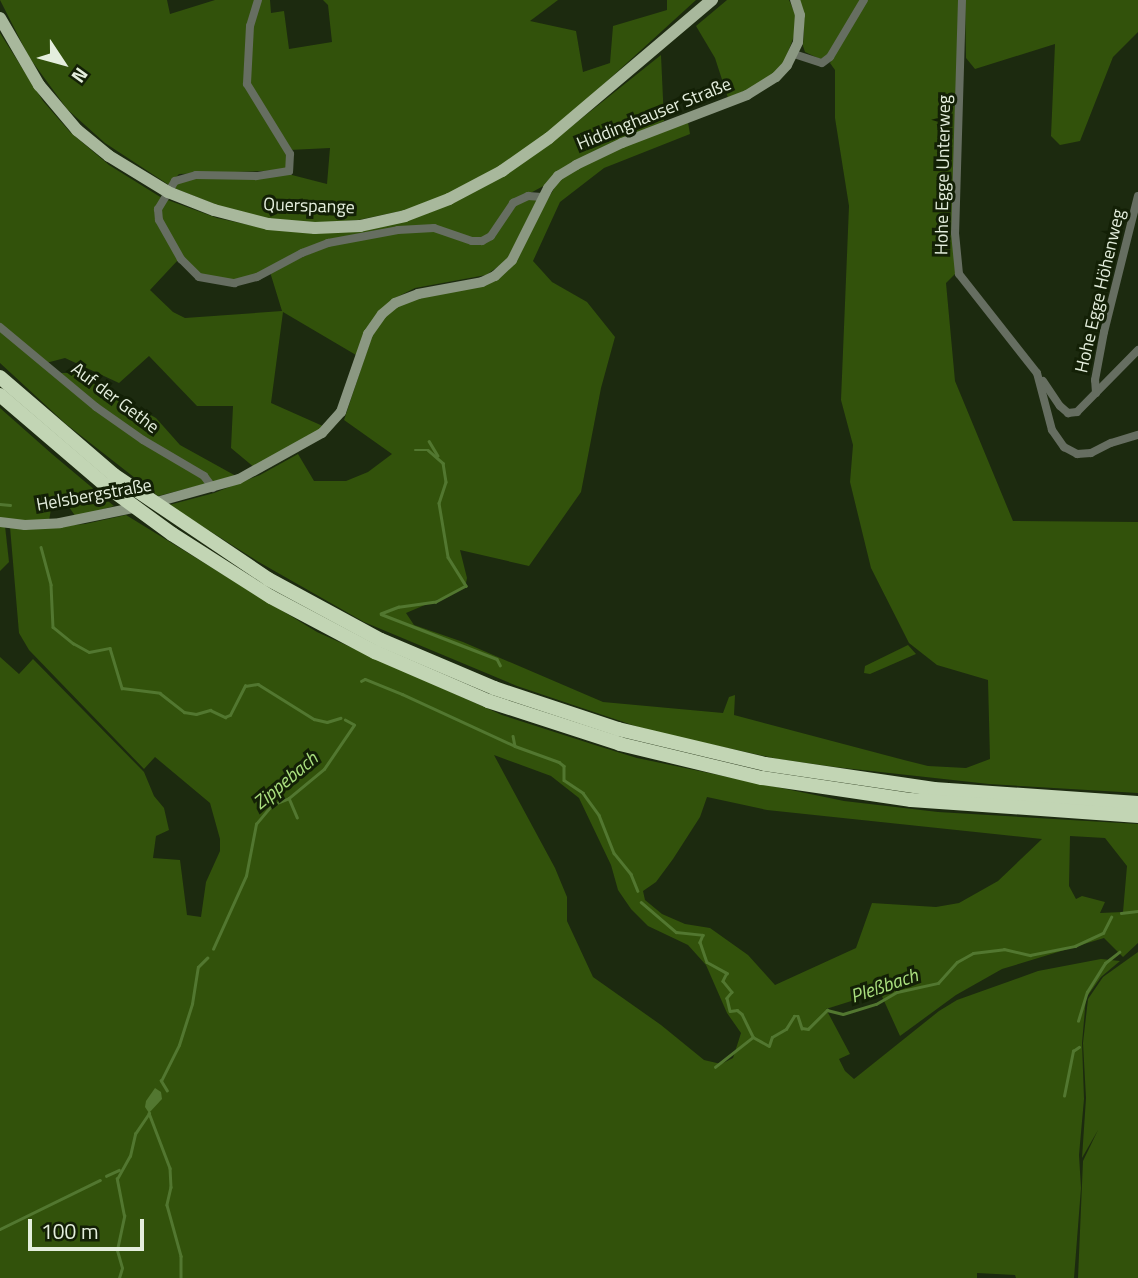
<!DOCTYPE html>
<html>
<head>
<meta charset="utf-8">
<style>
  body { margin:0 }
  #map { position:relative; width:1138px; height:1278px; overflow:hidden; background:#1c2a0f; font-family:"Titillium Web",sans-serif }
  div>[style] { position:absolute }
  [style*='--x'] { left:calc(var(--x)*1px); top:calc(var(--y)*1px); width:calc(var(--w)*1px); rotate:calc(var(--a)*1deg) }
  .green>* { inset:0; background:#32520b }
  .water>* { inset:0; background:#527730 }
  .stream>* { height:2.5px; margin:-1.25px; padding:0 1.25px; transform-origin:1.25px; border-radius:1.25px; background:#527730 }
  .street>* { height:8px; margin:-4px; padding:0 4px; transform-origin:4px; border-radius:4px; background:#666e61 }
  .secondary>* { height:10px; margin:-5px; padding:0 5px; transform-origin:5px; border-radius:5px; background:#8b9882 }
  .primary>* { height:12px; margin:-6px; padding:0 6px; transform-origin:6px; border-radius:6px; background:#a8b89c }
  .highway>* { height:14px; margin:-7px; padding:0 7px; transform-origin:7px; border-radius:7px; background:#c2d5b4 }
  span { translate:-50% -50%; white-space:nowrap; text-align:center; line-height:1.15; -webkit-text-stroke:6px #132006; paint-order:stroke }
  .street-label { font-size:18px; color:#e4eedd }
  .water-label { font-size:19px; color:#abe07f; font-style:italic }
  .north { position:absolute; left:28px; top:28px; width:70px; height:70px; -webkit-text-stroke:5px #132006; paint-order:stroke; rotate:126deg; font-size:19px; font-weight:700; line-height:28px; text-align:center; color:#e4eedd }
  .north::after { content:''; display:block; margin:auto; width:24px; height:32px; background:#e4eedd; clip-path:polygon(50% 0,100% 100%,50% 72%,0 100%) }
  .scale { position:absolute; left:28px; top:1219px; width:116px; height:32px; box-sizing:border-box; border:4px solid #e4eedd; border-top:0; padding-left:9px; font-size:21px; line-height:24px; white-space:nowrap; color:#e4eedd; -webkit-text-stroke:5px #132006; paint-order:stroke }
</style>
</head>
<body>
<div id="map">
  <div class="green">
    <div style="clip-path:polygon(0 0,167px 0,170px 14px,215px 0,270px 0,271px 13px,284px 11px,289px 49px,332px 42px,328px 5px,323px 0,558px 0,530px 21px,576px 31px,583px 72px,610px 63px,613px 26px,667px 10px,667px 0,696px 0,549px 134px,501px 168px,420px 207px,358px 220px,317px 223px,268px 221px,240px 214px,174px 188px,177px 182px,196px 177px,254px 178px,288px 174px,327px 184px,330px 148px,289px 150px,288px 170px,179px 174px,169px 185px,105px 143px,67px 109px,29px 57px)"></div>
    <div style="clip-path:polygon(727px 0,789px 0,797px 18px,796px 31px,783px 65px,760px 84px,728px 98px,715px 58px,696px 26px)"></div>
    <div style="clip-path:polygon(799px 0,862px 0,829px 55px,820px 59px,805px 52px,803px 46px,804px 30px)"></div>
    <div style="clip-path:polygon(867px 0,960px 0,956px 273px,946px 283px,955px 381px,1013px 521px,1138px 522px,1138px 793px,989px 784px,835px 767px,778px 759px,650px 731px,517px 686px,364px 622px,257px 561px,169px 505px,214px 493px,260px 475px,298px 454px,314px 481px,346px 481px,368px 472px,392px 454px,344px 420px,372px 336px,385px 317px,397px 307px,419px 297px,501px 277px,561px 177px,623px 146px,688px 122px,690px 134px,604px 168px,560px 202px,533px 261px,552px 282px,587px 302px,615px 337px,601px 388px,581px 492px,529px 566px,460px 550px,467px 578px,465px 588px,406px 613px,414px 625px,463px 642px,603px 702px,723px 713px,729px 697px,735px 695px,734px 715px,904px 760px,928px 766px,966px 768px,990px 759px,988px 680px,937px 665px,909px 643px,871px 568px,850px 482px,853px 445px,841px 400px,849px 206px,835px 118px,835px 70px,830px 63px)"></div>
    <div style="clip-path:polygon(965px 0,1138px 0,1138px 32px,1113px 57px,1080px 141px,1060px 145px,1051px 136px,1055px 44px,975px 69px,966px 58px)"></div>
    <div style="clip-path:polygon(0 33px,43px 101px,70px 132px,109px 165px,162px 198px,156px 208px,178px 260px,150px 290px,173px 312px,185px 318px,282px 311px,270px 272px,329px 245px,382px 235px,434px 230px,483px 243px,513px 206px,541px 194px,509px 259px,486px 275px,415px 288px,393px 299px,356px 355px,283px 312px,271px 403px,325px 427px,255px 468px,231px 448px,233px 406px,197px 406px,149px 356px,119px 383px,65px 358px,46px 363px,0 324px)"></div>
    <div style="clip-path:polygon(661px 55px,664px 121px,510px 204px,491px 233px,482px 238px,472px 239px,434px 226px,327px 242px,257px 275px,235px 281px,199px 275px,182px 257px,164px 226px,159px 209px,165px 199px,217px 218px,268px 229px,406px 221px,552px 142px)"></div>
    <div style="clip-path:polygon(0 329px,53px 373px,74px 373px,156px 418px,180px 445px,236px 476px,158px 496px,66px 424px,0 363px)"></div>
    <div style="clip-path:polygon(0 408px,52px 454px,114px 506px,76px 517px,69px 507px,51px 509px,49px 521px,25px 522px,0 518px)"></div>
    <div style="clip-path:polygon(evenodd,126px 515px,317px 632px,502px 715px,598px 746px,637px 758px,844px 801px,938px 812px,1138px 824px,1138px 943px,1123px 957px,1104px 938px,1002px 969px,956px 995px,900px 1036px,880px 992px,826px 1009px,850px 1054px,839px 1059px,845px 1071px,854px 1079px,939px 1011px,957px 1000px,1038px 971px,1101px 959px,1120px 961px,1101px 977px,1086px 998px,1082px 1043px,1084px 1099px,1079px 1155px,1081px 1188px,1074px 1278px,1016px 1278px,1015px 1275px,977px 1273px,977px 1278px,0 1278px,0 657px,19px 674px,33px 659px,144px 772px,154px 796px,164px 808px,169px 830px,156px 836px,153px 858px,180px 860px,187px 915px,201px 917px,206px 882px,220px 851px,220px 839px,210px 803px,155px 757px,144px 769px,29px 650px,19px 633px,10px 527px,26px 529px,85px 524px,126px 515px,494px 755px,551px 776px,579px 798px,611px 865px,618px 890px,631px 909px,648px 926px,688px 945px,706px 965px,727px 1013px,741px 1033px,733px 1058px,721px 1064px,704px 1060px,661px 1025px,593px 977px,567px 921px,567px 897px,555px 868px,494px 755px,126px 515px,707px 797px,767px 810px,1042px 839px,998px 881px,959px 903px,936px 907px,872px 903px,856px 948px,775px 985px,748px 955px,710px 928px,685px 924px,662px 914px,645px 900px,643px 891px,656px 882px,673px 859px,700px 817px,707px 797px,126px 515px,1070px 836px,1105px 838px,1127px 866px,1123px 912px,1100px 913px,1105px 902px,1082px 896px,1076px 899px,1069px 886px,1070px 836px)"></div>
    <div style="clip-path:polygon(0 525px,5px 526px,9px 562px,0 571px)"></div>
    <div style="clip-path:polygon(908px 645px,916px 654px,870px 674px,864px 673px,865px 666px)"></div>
    <div style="clip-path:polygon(1138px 952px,1138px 1278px,1078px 1278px,1083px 1161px,1098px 1130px,1082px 1158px,1086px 1098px,1083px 1043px,1088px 999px,1103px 977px)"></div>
  </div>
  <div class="water">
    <div style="clip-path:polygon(155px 1088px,161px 1092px,162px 1099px,149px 1113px,145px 1107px,146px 1101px)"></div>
  </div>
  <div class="stream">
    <div style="--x:429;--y:441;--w:17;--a:59"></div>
    <div style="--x:415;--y:450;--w:13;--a:0"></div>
    <div style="--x:428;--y:450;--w:20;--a:41"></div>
    <div style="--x:443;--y:463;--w:19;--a:81"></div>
    <div style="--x:446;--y:482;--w:22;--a:108"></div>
    <div style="--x:439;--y:503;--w:55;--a:80.5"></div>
    <div style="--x:448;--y:557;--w:34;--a:58"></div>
    <div style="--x:466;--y:586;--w:34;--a:152"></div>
    <div style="--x:436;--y:602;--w:37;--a:172"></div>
    <div style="--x:399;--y:607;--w:19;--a:159"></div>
    <div style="--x:381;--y:614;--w:124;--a:21.2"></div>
    <div style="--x:497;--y:659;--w:7;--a:63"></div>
    <div style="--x:0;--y:504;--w:10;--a:6"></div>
    <div style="--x:41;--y:547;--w:39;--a:75"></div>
    <div style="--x:51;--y:585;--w:42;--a:87.3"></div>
    <div style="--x:53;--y:627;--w:26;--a:39"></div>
    <div style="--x:73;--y:643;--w:18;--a:29"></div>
    <div style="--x:89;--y:652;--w:21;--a:-11"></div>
    <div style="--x:110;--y:648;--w:42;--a:73.3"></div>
    <div style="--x:122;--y:688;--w:38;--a:7"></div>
    <div style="--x:160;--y:693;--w:31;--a:38"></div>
    <div style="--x:184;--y:712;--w:12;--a:9"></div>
    <div style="--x:196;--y:714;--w:15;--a:-16"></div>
    <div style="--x:210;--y:710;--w:17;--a:25"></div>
    <div style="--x:225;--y:717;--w:5;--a:-22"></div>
    <div style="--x:230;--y:715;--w:33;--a:-63"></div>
    <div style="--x:245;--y:686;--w:13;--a:-9"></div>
    <div style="--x:258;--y:684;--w:66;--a:32"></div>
    <div style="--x:314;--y:719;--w:13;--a:13"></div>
    <div style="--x:327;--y:722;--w:14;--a:-17"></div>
    <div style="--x:361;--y:681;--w:4;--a:-27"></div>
    <div style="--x:365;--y:679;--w:40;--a:22"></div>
    <div style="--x:402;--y:694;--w:124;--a:24.7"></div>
    <div style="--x:515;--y:746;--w:47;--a:20"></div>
    <div style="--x:559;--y:762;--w:6;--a:39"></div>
    <div style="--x:564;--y:766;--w:14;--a:90"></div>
    <div style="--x:564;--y:780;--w:23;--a:34"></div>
    <div style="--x:583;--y:793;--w:27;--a:54"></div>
    <div style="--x:599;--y:815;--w:41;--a:68.5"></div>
    <div style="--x:614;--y:853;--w:27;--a:51"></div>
    <div style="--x:631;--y:874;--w:18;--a:68"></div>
    <div style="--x:513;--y:736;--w:10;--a:79"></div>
    <div style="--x:289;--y:798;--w:21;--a:67"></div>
    <div style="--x:641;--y:902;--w:46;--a:40.6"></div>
    <div style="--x:676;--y:932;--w:27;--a:6"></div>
    <div style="--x:703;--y:935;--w:8;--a:113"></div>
    <div style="--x:700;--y:942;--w:21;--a:71"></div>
    <div style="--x:707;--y:962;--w:23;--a:29"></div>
    <div style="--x:727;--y:973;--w:9;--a:117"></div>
    <div style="--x:723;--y:981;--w:14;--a:51"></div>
    <div style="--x:732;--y:992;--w:8;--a:130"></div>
    <div style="--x:727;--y:998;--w:13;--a:77"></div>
    <div style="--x:730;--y:1011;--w:7;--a:-8"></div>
    <div style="--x:737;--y:1010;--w:6;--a:39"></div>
    <div style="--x:742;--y:1014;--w:25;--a:64"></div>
    <div style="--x:753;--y:1037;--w:18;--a:29"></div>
    <div style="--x:769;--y:1046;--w:9;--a:-72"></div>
    <div style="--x:772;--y:1037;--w:16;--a:-30"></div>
    <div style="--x:786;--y:1029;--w:15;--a:-58"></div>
    <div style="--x:794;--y:1016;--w:4;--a:0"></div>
    <div style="--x:798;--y:1016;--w:13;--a:72"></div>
    <div style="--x:802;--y:1028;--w:6;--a:9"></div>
    <div style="--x:808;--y:1029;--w:27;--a:-45"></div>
    <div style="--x:827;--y:1010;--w:16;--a:14"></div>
    <div style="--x:843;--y:1014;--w:34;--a:-17"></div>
    <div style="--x:876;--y:1004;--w:24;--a:-30"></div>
    <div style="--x:897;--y:992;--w:42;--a:-12.4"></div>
    <div style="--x:938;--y:983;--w:28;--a:-48"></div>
    <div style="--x:957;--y:962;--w:18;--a:-29"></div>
    <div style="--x:973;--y:953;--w:31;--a:-7"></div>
    <div style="--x:1004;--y:949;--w:27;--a:13"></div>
    <div style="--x:1030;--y:955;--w:46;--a:-11.3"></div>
    <div style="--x:1075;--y:946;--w:31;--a:-25"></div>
    <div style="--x:1103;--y:933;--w:18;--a:-63"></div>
    <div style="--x:1121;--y:913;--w:17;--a:-7"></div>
    <div style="--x:213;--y:949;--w:80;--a:-65.7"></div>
    <div style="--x:246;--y:876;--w:53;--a:-79.1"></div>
    <div style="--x:256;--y:824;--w:25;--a:-50"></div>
    <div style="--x:272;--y:805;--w:18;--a:-22"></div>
    <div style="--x:289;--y:798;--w:45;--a:-39.6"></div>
    <div style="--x:324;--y:769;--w:53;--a:-55.7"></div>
    <div style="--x:354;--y:725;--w:10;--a:-151"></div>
    <div style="--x:1078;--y:1021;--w:30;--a:-73"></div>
    <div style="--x:1087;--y:992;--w:34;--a:-58"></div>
    <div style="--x:1105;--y:963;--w:18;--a:-38"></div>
    <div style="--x:715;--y:1067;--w:48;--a:-38.3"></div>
    <div style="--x:167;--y:1091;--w:12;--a:-121"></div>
    <div style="--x:161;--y:1081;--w:40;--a:-63.4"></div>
    <div style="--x:179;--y:1045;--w:43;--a:-72.4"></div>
    <div style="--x:192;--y:1004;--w:37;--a:-81"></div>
    <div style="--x:198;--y:967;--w:13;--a:-45"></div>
    <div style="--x:1064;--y:1096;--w:46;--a:-78.7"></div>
    <div style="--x:1073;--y:1051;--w:7;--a:-34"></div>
    <div style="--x:149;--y:1113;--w:59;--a:69.1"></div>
    <div style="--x:170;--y:1168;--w:19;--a:87"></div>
    <div style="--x:171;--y:1187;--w:18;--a:103"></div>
    <div style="--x:167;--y:1205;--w:53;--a:74.6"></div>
    <div style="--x:181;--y:1256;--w:22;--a:90"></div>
    <div style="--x:106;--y:1176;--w:14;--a:-25"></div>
    <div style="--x:0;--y:1229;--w:111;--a:-26.1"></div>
    <div style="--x:119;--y:1278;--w:10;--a:-73"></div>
    <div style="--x:122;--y:1268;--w:19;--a:-106"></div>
    <div style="--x:117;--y:1250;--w:35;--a:-78"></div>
    <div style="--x:124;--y:1216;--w:38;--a:-101"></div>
    <div style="--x:117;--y:1179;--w:26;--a:-61"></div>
    <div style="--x:130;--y:1156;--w:23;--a:-77"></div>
    <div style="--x:135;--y:1134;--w:25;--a:-56"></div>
  </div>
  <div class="street">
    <div style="--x:258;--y:0;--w:27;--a:107"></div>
    <div style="--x:250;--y:26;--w:58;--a:93"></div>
    <div style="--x:247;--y:84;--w:82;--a:58.4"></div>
    <div style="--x:290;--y:154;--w:17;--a:93"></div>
    <div style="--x:289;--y:171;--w:33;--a:171"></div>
    <div style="--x:256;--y:176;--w:60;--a:-179"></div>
    <div style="--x:196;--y:175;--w:22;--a:164"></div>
    <div style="--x:175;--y:181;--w:33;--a:121"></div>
    <div style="--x:158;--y:209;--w:11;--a:85"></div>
    <div style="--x:159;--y:220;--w:45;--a:60.6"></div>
    <div style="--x:181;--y:259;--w:25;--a:45"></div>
    <div style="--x:199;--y:277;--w:36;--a:10"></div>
    <div style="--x:234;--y:283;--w:24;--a:-15"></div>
    <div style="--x:257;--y:277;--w:51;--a:-28.1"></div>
    <div style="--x:302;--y:253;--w:28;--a:-21"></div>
    <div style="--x:328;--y:243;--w:71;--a:-10.5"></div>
    <div style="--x:398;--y:230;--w:36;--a:-3"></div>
    <div style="--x:434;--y:228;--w:40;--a:18.9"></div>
    <div style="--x:472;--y:241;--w:10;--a:0"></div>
    <div style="--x:482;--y:241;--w:10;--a:-29"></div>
    <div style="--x:491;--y:236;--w:40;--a:-56"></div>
    <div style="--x:513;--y:203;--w:17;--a:-25"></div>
    <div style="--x:528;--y:196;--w:14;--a:4"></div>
    <div style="--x:962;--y:0;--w:233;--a:91.7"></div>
    <div style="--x:955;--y:233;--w:41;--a:84.4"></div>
    <div style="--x:959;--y:274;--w:126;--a:51.8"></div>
    <div style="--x:1037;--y:373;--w:59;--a:75.3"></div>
    <div style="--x:1052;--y:430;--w:21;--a:55"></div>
    <div style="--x:1064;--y:447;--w:15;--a:28"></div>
    <div style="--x:1077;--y:454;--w:14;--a:-4"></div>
    <div style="--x:1091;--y:453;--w:22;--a:-27"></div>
    <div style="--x:1111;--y:443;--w:28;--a:-17"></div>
    <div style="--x:794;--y:54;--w:29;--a:18"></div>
    <div style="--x:822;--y:63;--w:10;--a:-37"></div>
    <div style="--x:830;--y:57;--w:66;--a:-59.2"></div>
    <div style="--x:0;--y:327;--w:125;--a:39.8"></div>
    <div style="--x:96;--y:407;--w:57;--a:35.1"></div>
    <div style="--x:143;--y:440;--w:71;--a:30.5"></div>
    <div style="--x:204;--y:476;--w:15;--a:53"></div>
    <div style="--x:1043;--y:381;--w:30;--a:56"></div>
    <div style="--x:1060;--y:406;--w:11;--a:41"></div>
    <div style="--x:1068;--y:413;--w:9;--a:-6"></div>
    <div style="--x:1077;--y:412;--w:87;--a:-45.5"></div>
    <div style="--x:1096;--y:393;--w:13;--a:-94"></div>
    <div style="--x:1095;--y:380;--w:49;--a:-79.4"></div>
    <div style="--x:1104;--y:332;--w:140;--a:-76"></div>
  </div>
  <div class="secondary">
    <div style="--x:153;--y:503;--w:89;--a:-15.6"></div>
    <div style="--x:239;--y:479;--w:95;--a:-29"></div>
    <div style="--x:322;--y:433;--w:28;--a:-48"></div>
    <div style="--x:341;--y:412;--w:83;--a:-70.9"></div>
    <div style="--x:368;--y:334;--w:24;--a:-55"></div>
    <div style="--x:382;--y:314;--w:17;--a:-40"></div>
    <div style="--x:395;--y:303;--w:25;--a:-21"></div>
    <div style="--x:418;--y:294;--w:65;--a:-10.6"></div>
    <div style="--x:482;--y:282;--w:14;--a:-25"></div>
    <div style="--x:495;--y:276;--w:23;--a:-43"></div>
    <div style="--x:512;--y:260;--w:80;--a:-63.4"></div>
    <div style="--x:548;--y:188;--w:16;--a:-50"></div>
    <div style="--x:558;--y:176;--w:21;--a:-31"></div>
    <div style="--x:576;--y:165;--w:51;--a:-25.6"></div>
    <div style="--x:622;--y:143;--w:134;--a:-21"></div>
    <div style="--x:747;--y:95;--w:34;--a:-32"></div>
    <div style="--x:776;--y:77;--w:16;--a:-47"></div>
    <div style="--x:787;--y:65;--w:25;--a:-64"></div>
    <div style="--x:798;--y:42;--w:27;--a:-86"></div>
    <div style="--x:800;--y:15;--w:16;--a:-108"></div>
    <div style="--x:0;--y:522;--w:25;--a:7"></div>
    <div style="--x:25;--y:525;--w:35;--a:-3"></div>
    <div style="--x:60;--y:523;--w:79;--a:-11.7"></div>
  </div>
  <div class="primary">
    <div style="--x:0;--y:18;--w:78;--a:59.8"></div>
    <div style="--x:39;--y:85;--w:59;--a:49.8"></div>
    <div style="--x:77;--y:130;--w:41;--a:39.1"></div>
    <div style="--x:109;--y:156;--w:69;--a:31.4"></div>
    <div style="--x:168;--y:192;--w:49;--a:21.4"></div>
    <div style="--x:214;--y:210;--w:56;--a:14.5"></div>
    <div style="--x:268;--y:224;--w:47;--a:4.9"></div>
    <div style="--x:315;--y:228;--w:45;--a:-2.5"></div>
    <div style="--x:360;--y:226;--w:46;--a:-12.5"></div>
    <div style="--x:405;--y:216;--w:47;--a:-21.1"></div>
    <div style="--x:449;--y:199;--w:60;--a:-27.8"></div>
    <div style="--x:502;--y:171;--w:57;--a:-35.1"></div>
    <div style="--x:549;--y:138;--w:214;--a:-40.3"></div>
  </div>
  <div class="highway">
    <div style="--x:0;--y:377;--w:150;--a:40.7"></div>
    <div style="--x:114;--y:475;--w:186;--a:34"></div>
    <div style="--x:268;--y:579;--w:128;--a:28.4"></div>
    <div style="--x:381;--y:640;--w:123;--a:23"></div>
    <div style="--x:494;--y:688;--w:131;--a:18.3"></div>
    <div style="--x:618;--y:729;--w:151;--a:13.4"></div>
    <div style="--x:765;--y:764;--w:171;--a:8.4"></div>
    <div style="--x:934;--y:789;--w:204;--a:3.9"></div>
    <div style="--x:0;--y:395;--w:138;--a:40.6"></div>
    <div style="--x:105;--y:485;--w:83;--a:36.2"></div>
    <div style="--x:172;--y:534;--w:117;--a:32.5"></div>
    <div style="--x:271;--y:597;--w:118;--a:27.9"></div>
    <div style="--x:375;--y:652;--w:123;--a:23.4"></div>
    <div style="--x:488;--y:701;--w:139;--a:18"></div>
    <div style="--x:620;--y:744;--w:146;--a:13.5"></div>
    <div style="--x:762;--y:778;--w:151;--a:8.4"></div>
    <div style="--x:911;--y:800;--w:228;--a:4"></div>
  </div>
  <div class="street-label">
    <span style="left:654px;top:114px;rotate:-22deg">Hiddinghauser Straße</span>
    <span style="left:943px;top:175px;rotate:-89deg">Hohe Egge Unterweg</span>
    <span style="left:309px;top:206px;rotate:2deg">Querspange</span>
    <span style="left:1100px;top:291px;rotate:-77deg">Hohe Egge Höhenweg</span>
    <span style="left:115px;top:398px;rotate:37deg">Auf der Gethe</span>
    <span style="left:94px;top:495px;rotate:-10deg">Helsbergstraße</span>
  </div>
  <div class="water-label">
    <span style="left:285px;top:780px;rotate:-40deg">Zippebach</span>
    <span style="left:884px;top:985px;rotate:-19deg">Pleßbach</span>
  </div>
  <div class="north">N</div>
  <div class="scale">100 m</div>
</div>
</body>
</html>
